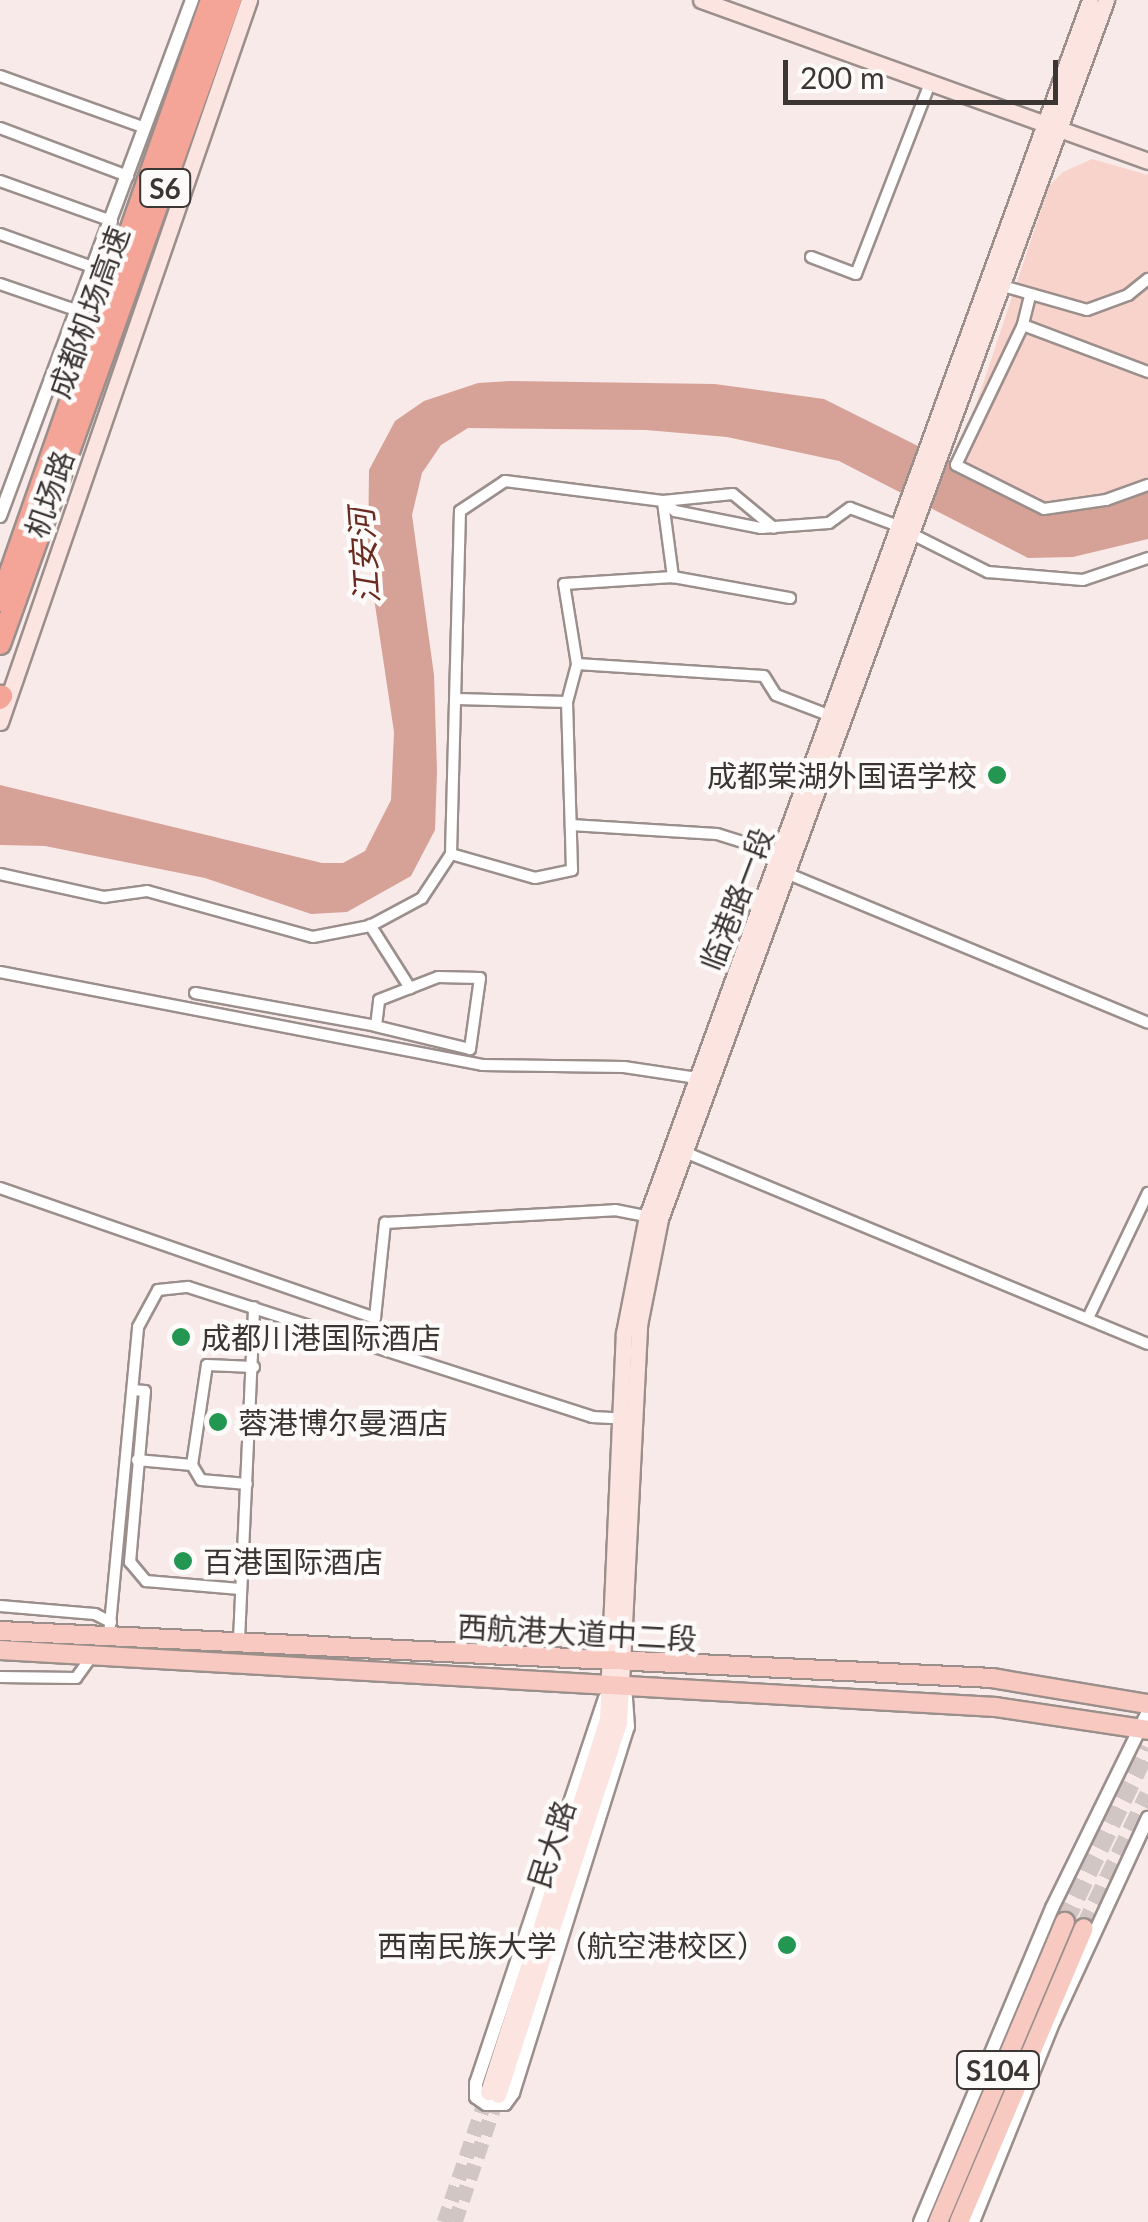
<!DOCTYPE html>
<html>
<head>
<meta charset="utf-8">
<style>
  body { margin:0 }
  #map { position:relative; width:1148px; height:2222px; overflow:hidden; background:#f8eae8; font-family:Lato,"Noto Sans SC",sans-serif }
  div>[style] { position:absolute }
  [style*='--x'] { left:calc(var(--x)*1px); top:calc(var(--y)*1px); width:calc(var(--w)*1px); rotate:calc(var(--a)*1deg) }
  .green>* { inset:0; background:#f8d3cc }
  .water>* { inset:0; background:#d6a298 }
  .secondary-tunnel>* { height:15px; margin-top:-7.5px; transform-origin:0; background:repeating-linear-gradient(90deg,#d2c6c4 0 15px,transparent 0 23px) }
  .primary-tunnel>* { height:18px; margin-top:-9px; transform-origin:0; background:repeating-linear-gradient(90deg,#d2c6c4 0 18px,transparent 0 27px) }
  .roads { filter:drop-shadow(2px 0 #9b8f8c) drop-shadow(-2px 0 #9b8f8c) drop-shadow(0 2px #9b8f8c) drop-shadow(0 -2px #9b8f8c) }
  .minor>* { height:10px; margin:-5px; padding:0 5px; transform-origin:5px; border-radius:5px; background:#fff }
  .tertiary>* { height:12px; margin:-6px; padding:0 6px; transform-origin:6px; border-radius:6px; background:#fff }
  .secondary>* { height:15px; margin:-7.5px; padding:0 7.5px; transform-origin:7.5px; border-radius:7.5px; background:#fce4e0 }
  .primary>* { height:18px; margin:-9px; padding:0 9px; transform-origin:9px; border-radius:9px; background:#f8c9c1 }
  .motorway>* { height:20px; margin:-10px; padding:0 10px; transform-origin:10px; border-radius:10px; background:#f4a597 }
  .dots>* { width:28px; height:28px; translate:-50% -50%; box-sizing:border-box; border:5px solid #fdfafa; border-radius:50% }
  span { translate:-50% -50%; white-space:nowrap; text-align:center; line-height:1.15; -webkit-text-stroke:9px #fdfafa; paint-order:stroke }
  .shield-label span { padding:2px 8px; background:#fdfafa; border:2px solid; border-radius:8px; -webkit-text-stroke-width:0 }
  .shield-label { font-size:28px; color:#3b3534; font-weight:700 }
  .street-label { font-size:30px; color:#3b3534 }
  .poi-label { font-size:30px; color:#3b3534 }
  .right { translate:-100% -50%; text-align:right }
  .left { translate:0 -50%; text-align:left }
  .water-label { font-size:32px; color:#6b2b21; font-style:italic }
  .scale { position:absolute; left:783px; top:60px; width:275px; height:45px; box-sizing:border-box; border:5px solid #3b3534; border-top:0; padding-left:12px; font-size:30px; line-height:35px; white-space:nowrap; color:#3b3534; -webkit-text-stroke:8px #fdfafa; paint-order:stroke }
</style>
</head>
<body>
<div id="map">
  <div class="green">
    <div style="clip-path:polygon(1092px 159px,1148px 175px,1148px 485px,1044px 509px,956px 465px,1049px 186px,1063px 172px)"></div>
  </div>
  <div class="water">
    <div style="clip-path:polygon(511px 381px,715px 384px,824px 399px,1044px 509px,1148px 485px,1148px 539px,1073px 557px,1028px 558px,839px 461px,727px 437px,646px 430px,468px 428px,441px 445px,422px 473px,412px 515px,434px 675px,437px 771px,435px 830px,411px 876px,347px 912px,311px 914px,205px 878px,45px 846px,0 845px,0 785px,322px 863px,343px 863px,365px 851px,391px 800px,394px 732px,368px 558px,369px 470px,395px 421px,424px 401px,478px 383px)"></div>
  </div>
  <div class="secondary-tunnel">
    <div style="--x:444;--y:2222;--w:137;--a:-71.3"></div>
    <div style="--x:455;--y:2222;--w:134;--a:-71.3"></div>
  </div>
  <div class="primary-tunnel">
    <div style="--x:1065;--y:1922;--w:193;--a:-64.5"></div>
    <div style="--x:1084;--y:1928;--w:148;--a:-64.3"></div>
  </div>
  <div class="roads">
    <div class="minor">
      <div style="--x:0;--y:76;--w:154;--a:19.7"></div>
      <div style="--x:0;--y:128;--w:137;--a:20.6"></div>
      <div style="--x:0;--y:181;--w:119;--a:19.7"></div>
      <div style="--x:0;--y:234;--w:101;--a:19.7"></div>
      <div style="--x:811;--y:257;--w:48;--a:20.7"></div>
      <div style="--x:856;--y:274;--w:205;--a:-68.8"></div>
      <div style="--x:0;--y:284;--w:80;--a:18.9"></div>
      <div style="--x:1003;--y:286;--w:87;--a:15.9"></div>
      <div style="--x:1087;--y:310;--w:44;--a:-20.1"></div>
      <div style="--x:1128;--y:295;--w:26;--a:-39"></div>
      <div style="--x:1030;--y:296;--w:30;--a:104"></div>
      <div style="--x:1023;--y:325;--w:155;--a:115.6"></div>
      <div style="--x:956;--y:465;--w:98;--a:26.6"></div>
      <div style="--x:1044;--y:509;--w:63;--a:-8.3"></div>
      <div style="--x:1106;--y:500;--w:45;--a:-19.7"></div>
      <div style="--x:1023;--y:325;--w:134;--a:20.6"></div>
      <div style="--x:663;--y:501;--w:16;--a:40"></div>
      <div style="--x:675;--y:511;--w:88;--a:11.2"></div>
      <div style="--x:761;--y:528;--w:68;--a:-4.2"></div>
      <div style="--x:829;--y:523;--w:26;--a:-36"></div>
      <div style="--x:850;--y:508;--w:54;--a:20.4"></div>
      <div style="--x:663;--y:502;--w:76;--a:82.4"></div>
      <div style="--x:914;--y:535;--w:83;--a:26.6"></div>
      <div style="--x:988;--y:572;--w:95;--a:4.8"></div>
      <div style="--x:1083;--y:580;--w:69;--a:-18.7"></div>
      <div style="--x:577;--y:664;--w:187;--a:3.7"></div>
      <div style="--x:764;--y:676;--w:22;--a:58"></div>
      <div style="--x:776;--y:695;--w:59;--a:20.9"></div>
      <div style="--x:457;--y:699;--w:110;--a:1.6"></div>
      <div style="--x:571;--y:825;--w:146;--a:3.5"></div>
      <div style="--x:717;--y:834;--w:67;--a:17.4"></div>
      <div style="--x:451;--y:854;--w:87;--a:15.9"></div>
      <div style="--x:535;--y:878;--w:38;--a:-12"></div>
      <div style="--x:572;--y:870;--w:168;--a:-91.7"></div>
      <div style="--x:567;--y:702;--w:39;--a:-75"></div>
      <div style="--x:577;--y:664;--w:81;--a:-99.2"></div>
      <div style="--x:564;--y:584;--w:109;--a:-3.7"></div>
      <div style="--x:673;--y:577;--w:119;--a:10.2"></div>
      <div style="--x:0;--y:874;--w:107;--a:12.5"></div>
      <div style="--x:104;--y:897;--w:43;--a:-7.9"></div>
      <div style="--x:147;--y:891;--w:172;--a:15.5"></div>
      <div style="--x:313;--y:937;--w:58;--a:-10.9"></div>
      <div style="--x:370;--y:926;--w:59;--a:-28.3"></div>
      <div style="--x:422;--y:898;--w:53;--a:-56.6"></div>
      <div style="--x:451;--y:854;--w:343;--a:-88.5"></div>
      <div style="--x:460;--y:511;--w:54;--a:-33.7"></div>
      <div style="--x:505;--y:481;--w:159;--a:7.2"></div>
      <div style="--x:663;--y:501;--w:70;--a:-5.7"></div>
      <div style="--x:733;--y:494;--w:53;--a:39.7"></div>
      <div style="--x:791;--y:875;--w:386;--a:22.5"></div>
      <div style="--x:370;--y:925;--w:75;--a:57.6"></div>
      <div style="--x:0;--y:972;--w:491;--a:10.9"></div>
      <div style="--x:482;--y:1065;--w:142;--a:0.8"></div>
      <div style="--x:624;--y:1067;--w:74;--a:8.6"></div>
      <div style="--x:195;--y:993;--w:184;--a:10.3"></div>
      <div style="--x:376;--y:1026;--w:26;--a:-83"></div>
      <div style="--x:379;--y:1000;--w:63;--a:-21.3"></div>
      <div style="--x:438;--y:977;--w:42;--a:1.4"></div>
      <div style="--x:480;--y:978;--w:72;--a:98"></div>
      <div style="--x:470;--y:1049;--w:97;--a:-166.3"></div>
      <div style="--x:682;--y:1151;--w:504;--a:22.5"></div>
      <div style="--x:0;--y:1188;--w:397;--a:19.1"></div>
      <div style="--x:375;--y:1318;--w:96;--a:-84"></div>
      <div style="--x:385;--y:1223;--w:230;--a:-3.2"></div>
      <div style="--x:615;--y:1210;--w:33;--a:11"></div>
      <div style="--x:1088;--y:1318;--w:139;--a:-64.4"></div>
      <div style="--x:133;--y:1390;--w:12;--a:5"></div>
      <div style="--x:145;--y:1391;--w:172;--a:95"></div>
      <div style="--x:130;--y:1562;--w:25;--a:50"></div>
      <div style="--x:146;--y:1581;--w:94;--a:4.9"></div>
      <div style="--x:137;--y:1460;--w:55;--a:5.2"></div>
      <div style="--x:192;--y:1465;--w:17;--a:59"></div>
      <div style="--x:201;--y:1480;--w:46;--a:5"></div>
      <div style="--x:192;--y:1465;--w:101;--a:-81.5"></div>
      <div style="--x:207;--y:1365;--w:47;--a:2.4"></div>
      <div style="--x:0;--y:1606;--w:95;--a:4.8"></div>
      <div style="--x:95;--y:1614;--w:18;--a:27"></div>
      <div style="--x:109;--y:1635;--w:309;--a:-84.6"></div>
      <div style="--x:138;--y:1327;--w:42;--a:-61.6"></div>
      <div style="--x:158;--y:1290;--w:30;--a:-6"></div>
      <div style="--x:188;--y:1287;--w:424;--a:17.8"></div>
      <div style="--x:592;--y:1417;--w:34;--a:3"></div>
      <div style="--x:239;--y:1640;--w:333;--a:-87.4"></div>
      <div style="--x:0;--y:1677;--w:76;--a:0.8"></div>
      <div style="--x:76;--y:1678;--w:27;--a:-54"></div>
    </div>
    <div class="tertiary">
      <div style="--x:0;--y:516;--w:551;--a:-69.59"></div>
      <div style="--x:605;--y:1698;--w:406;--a:108.5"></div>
      <div style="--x:476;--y:2083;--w:14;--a:90"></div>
      <div style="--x:476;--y:2097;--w:12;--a:35"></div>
      <div style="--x:486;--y:2104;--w:19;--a:0"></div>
      <div style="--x:505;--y:2104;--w:14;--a:-54"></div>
      <div style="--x:513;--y:2093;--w:384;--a:-72.6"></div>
      <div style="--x:628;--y:1727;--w:30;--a:-94"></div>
      <div style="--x:920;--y:2222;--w:341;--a:-67.2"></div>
      <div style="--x:1052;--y:1908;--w:218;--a:-63.9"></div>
      <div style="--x:973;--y:2222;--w:217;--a:-68.1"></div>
      <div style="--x:1054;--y:2021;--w:224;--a:-65.2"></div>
    </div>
    <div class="secondary">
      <div style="--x:701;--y:0;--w:475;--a:19.8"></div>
      <div style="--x:0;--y:722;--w:764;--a:-70.97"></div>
      <div style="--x:488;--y:2092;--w:391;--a:-72.3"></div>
      <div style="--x:607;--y:1720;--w:387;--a:-87.5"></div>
      <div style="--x:624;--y:1333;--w:119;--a:-78.9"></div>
      <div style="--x:647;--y:1216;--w:1294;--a:-69.98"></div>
      <div style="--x:498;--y:2095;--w:391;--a:-72"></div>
      <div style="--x:619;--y:1723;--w:399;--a:-87.1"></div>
      <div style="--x:639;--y:1325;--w:108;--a:-78.8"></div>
      <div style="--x:660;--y:1219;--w:1298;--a:-69.9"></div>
    </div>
    <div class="primary">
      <div style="--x:0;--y:1631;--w:993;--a:2.71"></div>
      <div style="--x:992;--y:1678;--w:158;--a:9.5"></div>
      <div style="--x:0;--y:1650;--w:997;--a:3.28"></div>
      <div style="--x:995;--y:1707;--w:155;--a:8.5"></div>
      <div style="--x:938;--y:2222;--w:326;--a:-67.1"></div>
      <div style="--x:959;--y:2222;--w:319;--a:-67"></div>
    </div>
    <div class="motorway">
      <div style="--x:0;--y:601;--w:637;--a:-70.65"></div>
      <div style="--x:0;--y:644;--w:684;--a:-70.27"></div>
      <div style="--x:0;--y:699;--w:4;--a:-56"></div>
    </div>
  </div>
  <div class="dots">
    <div style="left:997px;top:775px;background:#239651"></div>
    <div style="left:181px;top:1337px;background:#239651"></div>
    <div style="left:218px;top:1422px;background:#239651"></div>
    <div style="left:183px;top:1561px;background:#239651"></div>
    <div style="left:787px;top:1945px;background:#239651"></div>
  </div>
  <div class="shield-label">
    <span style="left:165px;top:188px">S6</span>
    <span style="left:998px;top:2070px">S104</span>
  </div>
  <div class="street-label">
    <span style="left:88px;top:312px;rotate:-70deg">成都机场高速</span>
    <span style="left:49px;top:494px;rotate:-71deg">机场路</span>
    <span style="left:736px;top:899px;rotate:-69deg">临港路一段</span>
    <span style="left:577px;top:1632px;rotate:3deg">西航港大道中二段</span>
    <span style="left:551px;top:1844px;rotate:-72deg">民大路</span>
  </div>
  <div class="poi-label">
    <span class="right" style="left:977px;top:775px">成都棠湖外国语学校</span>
    <span class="left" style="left:201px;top:1337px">成都川港国际酒店</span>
    <span class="left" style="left:238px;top:1422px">蓉港博尔曼酒店</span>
    <span class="left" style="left:203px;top:1561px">百港国际酒店</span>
    <span class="right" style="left:767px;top:1945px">西南民族大学（航空港校区）</span>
  </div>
  <div class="water-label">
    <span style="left:364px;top:556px;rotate:-94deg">江安河</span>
  </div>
  <div class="scale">200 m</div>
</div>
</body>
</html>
